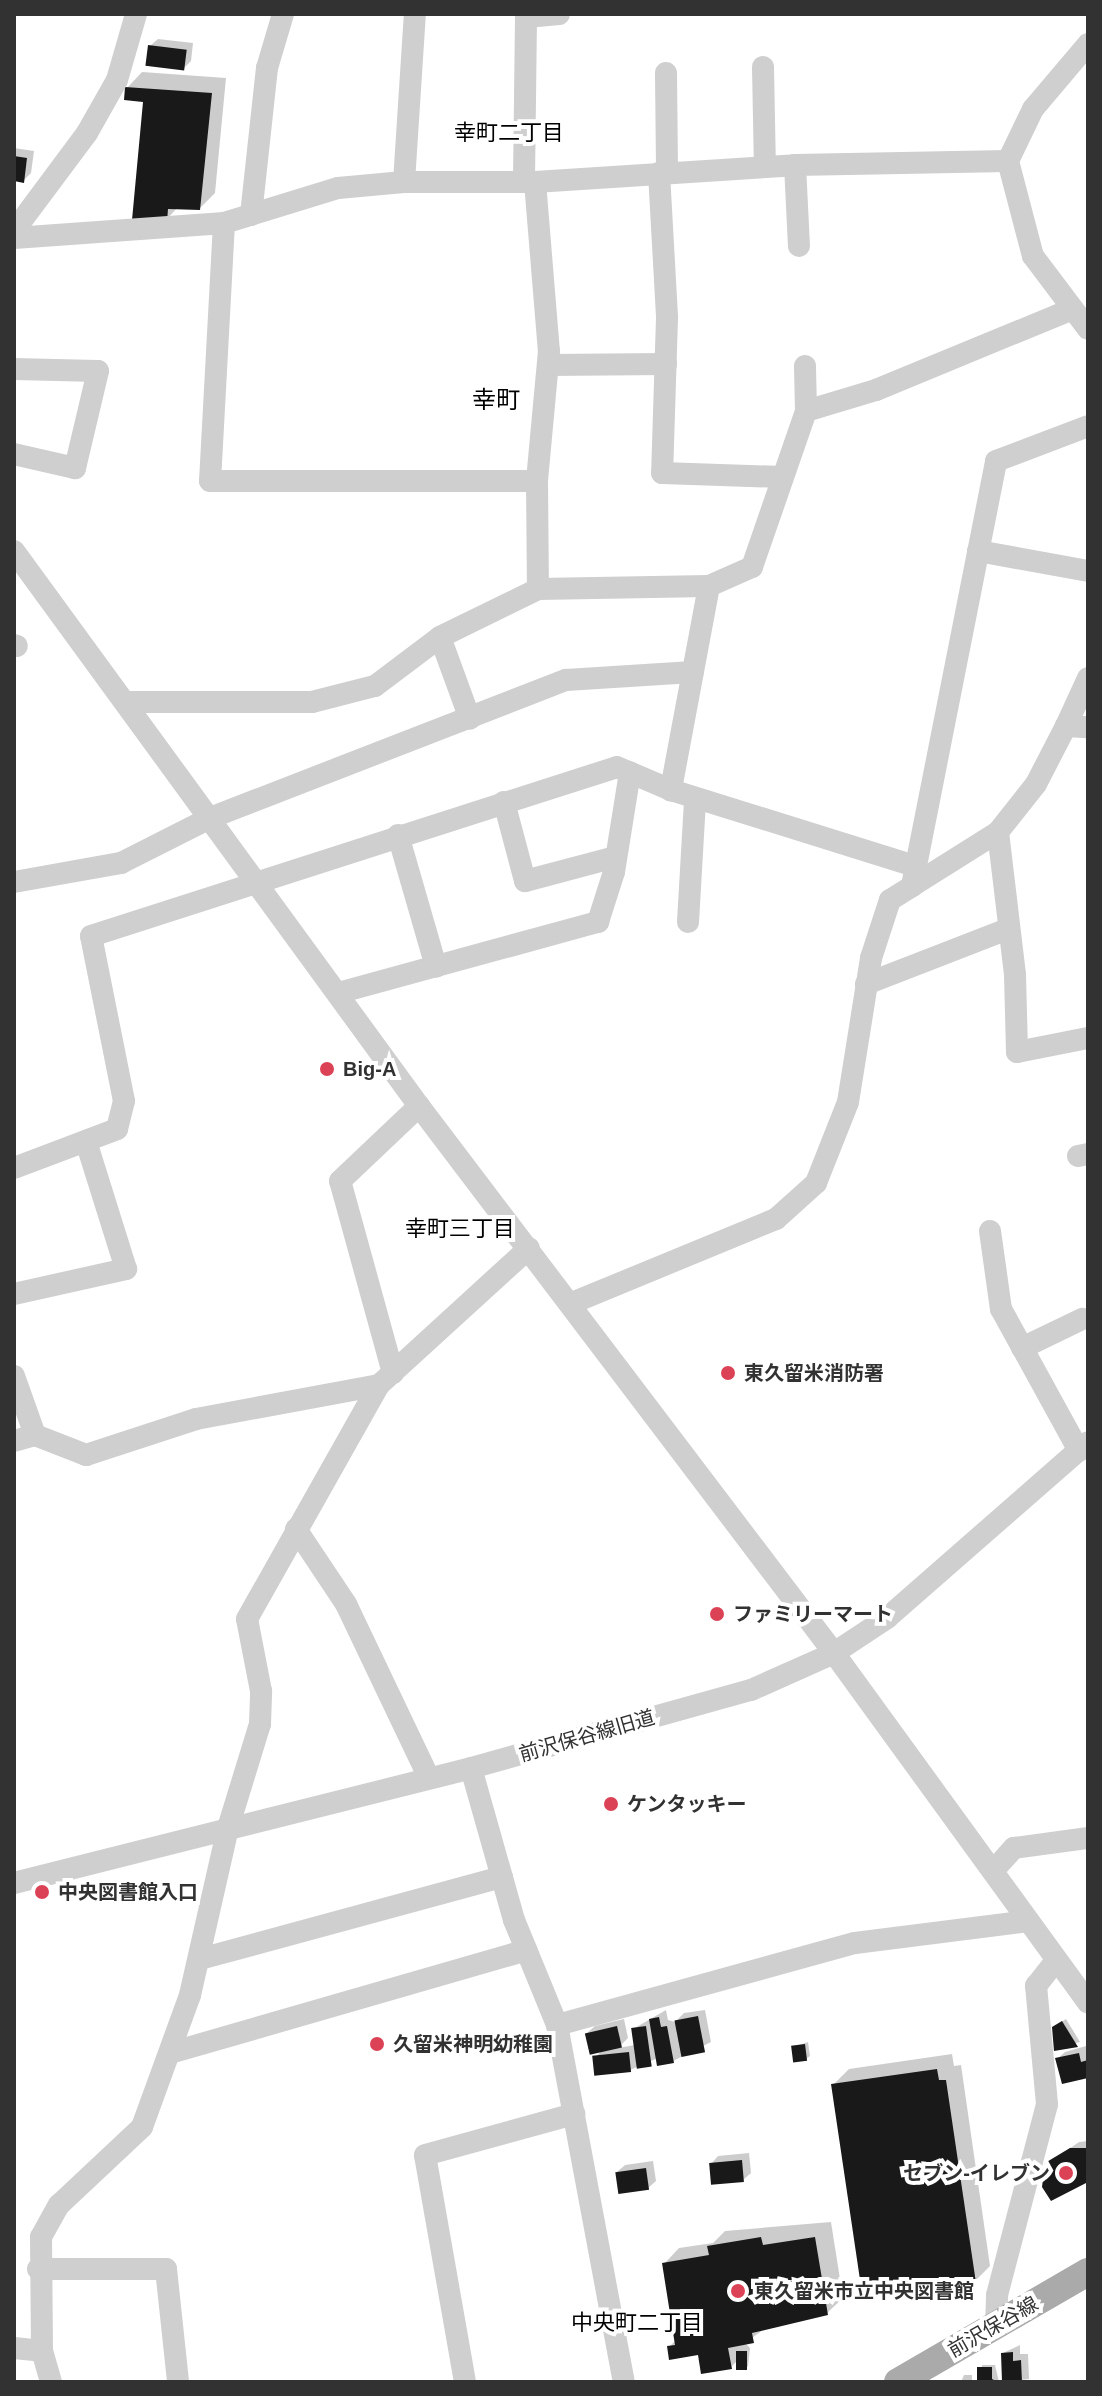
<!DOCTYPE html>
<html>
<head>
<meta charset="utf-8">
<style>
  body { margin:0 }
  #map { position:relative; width:1102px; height:2396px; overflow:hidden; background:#fff; font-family:Arial,"Noto Sans JP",sans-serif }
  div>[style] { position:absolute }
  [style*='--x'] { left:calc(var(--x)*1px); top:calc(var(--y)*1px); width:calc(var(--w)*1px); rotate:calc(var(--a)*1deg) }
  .shadow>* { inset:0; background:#0003 }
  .building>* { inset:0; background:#191919; transform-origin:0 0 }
  .minor>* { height:22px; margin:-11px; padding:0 11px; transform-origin:11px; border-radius:11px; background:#cfcfcf }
  .major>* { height:28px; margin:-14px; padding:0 14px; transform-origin:14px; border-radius:14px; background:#aaa }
  .dots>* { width:22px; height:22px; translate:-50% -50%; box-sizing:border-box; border:4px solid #fff; border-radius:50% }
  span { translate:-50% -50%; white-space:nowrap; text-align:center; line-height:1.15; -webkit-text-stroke:8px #fff; paint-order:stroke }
  .poi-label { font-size:20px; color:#323232; font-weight:700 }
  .left { translate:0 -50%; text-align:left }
  .right { translate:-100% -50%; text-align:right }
  .street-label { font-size:20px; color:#323232 }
  .neighbourhood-label { font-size:22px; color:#000 }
  .quarter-label { font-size:24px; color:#000 }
  .frame { position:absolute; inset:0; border:16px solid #323232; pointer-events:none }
</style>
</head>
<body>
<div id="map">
  <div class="shadow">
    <div style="clip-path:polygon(158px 39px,193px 43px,191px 61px,184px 68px,150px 46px)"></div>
    <div style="clip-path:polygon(142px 72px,226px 78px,215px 193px,200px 208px,178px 207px,166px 220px,146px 100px,127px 88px)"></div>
    <div style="clip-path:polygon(14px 148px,34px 151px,31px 173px,23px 181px,14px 179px)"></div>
    <div style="clip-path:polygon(666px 2010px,668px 2020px,675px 2022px,684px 2013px,705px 2010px,711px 2042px,673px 2061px,658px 2058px,630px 2070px,595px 2058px,603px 2049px,587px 2033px,595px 2026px,624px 2019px,628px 2038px,618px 2048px,635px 2045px,633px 2029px)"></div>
    <div style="clip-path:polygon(1066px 2019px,1080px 2042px,1056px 2048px,1058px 2024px)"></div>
    <div style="clip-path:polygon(808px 2042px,810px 2056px,806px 2059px,793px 2047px)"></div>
    <div style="clip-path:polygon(1086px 2046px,1088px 2076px,1057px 2059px,1065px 2052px)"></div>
    <div style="clip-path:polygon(952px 2054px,954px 2066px,961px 2065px,990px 2266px,975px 2281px,833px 2085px,849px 2069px)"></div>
    <div style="clip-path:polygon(1088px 2141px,1088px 2179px,1047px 2164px,1079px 2142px)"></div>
    <div style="clip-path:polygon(749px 2153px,751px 2173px,743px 2180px,711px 2164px,718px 2156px)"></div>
    <div style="clip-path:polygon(653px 2161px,656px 2181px,648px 2188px,617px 2172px,625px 2165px)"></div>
    <div style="clip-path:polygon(831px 2222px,843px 2298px,827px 2313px,767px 2327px,745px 2343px,750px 2348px,748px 2367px,739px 2359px,731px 2367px,700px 2353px,669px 2347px,676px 2340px,664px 2264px,679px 2248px,713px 2243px,725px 2231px)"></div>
    <div style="clip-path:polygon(1020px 2345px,1020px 2354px,1028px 2354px,1029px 2379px,1004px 2382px,1003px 2353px)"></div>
    <div style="clip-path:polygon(982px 2365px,995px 2365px,999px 2382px,979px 2382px)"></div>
    <div style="clip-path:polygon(964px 2375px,972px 2375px,972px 2382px,961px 2382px)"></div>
  </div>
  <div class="building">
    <div style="left:148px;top:45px;width:39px;height:21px;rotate:7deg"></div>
    <div style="clip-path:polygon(125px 87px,212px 93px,200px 210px,168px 209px,167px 222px,132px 220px,143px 102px,124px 100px)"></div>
    <div style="clip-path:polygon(14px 156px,27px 158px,24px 183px,14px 181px)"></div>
    <div style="left:698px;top:2016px;width:37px;height:24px;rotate:79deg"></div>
    <div style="clip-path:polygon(659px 2017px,661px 2027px,667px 2026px,674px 2063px,657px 2066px,649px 2019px)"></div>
    <div style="clip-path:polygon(1062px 2021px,1078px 2047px,1054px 2051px,1052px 2027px)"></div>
    <div style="left:617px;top:2026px;width:22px;height:33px;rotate:77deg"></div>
    <div style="left:646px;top:2026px;width:41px;height:15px;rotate:82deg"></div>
    <div style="left:805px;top:2044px;width:17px;height:14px;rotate:83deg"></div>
    <div style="left:629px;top:2052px;width:20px;height:37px;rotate:84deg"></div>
    <div style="clip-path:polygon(1079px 2053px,1081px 2062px,1088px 2060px,1088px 2078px,1062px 2084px,1055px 2058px)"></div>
    <div style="clip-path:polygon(937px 2069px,939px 2080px,946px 2080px,976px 2283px,863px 2300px,831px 2084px)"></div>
    <div style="clip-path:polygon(1070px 2148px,1088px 2148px,1088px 2182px,1051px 2201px,1042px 2187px,1045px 2163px)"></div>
    <div style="left:742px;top:2160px;width:22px;height:33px;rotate:85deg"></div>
    <div style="left:646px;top:2168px;width:22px;height:31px;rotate:82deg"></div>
    <div style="clip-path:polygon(761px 2237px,763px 2245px,815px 2237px,828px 2315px,752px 2333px,754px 2343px,728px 2348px,732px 2369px,701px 2374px,698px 2355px,669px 2360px,667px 2346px,675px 2345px,662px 2263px,709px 2255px,707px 2246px)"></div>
    <div style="left:736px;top:2351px;width:11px;height:19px"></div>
    <div style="clip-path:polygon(1013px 2352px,1013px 2361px,1021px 2360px,1022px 2382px,1002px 2382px,1001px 2353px)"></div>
    <div style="clip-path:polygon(977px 2367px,992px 2367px,992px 2379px,998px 2382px,977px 2382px)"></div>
  </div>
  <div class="minor">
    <div style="--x:1088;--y:44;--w:85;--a:130.2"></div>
    <div style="--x:1033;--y:109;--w:58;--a:115.7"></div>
    <div style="--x:1008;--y:161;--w:98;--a:75.3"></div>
    <div style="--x:1033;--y:256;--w:91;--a:53"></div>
    <div style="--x:763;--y:67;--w:100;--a:88.9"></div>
    <div style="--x:666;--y:73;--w:100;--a:89.4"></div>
    <div style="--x:795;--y:165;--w:81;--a:87.2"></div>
    <div style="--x:659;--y:173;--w:145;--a:86.8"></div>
    <div style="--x:667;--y:318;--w:155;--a:91.8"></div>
    <div style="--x:662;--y:473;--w:120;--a:1.9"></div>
    <div style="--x:524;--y:181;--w:164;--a:-89.3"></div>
    <div style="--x:526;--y:17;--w:33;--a:-5"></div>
    <div style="--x:404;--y:182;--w:168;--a:-86.3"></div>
    <div style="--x:535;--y:182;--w:170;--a:85.3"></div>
    <div style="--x:549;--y:351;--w:131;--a:95.3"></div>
    <div style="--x:537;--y:481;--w:108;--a:89.5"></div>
    <div style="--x:251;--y:215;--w:148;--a:-83.8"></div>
    <div style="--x:267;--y:68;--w:56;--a:-73.5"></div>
    <div style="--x:224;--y:223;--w:258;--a:93.1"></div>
    <div style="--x:210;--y:481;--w:327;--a:0"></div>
    <div style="--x:14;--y:231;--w:122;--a:-53.3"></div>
    <div style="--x:87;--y:133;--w:61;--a:-60.5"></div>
    <div style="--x:117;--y:80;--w:69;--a:-73.9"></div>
    <div style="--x:14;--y:238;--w:211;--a:-4.1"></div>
    <div style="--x:224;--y:223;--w:119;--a:-17.1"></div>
    <div style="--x:338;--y:188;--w:66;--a:-5.2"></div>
    <div style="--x:404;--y:182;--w:131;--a:0"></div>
    <div style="--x:535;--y:182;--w:261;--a:-3.7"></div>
    <div style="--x:795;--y:165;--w:213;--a:-1.1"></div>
    <div style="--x:548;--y:365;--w:118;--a:-0.5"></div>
    <div style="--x:14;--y:369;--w:84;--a:1.4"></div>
    <div style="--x:98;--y:371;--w:100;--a:103.3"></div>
    <div style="--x:75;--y:468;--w:63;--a:-167.1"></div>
    <div style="--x:806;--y:411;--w:73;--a:-16.7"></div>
    <div style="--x:876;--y:390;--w:210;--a:-22.4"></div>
    <div style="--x:14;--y:551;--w:687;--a:53.88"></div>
    <div style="--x:419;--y:1106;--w:687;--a:52.81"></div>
    <div style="--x:834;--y:1653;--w:432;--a:54"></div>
    <div style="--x:978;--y:551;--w:112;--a:10.3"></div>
    <div style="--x:709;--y:586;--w:208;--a:100.6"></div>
    <div style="--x:671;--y:790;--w:256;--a:17.3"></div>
    <div style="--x:440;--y:637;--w:87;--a:69.9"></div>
    <div style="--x:14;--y:645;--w:3;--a:18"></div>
    <div style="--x:1088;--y:678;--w:53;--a:114.6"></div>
    <div style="--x:1066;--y:726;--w:22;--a:3"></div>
    <div style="--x:127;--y:702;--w:185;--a:0"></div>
    <div style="--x:312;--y:702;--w:65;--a:-14.3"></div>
    <div style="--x:375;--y:686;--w:81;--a:-37"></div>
    <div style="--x:440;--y:637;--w:109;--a:-26.1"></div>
    <div style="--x:538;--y:589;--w:171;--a:-1"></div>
    <div style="--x:709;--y:586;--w:47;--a:-23.8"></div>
    <div style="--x:752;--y:567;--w:165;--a:-70.9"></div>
    <div style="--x:806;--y:411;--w:45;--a:-91.3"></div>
    <div style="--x:504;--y:802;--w:82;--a:75.1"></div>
    <div style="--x:525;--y:881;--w:94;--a:-14.8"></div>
    <div style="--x:998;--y:832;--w:144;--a:83.2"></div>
    <div style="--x:1015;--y:975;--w:77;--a:88.5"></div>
    <div style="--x:1017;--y:1052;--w:72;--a:-11.2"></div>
    <div style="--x:398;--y:835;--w:137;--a:73.9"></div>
    <div style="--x:14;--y:882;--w:109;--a:-10.1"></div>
    <div style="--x:121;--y:863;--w:100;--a:-26.8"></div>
    <div style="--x:210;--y:818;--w:382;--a:-21.2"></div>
    <div style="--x:566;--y:680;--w:127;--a:-3.6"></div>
    <div style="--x:912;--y:886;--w:102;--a:-32.1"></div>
    <div style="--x:998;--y:832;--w:61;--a:-51.6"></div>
    <div style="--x:1036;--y:784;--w:65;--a:-62.7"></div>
    <div style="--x:688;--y:922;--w:123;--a:-86.7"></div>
    <div style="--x:866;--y:984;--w:152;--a:-21.2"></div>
    <div style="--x:338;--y:993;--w:270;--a:-15.3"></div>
    <div style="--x:598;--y:922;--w:52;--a:-72.3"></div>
    <div style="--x:614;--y:872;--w:101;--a:-80.9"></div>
    <div style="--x:1078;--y:1156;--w:10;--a:-11"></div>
    <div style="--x:14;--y:1168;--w:110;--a:-20.7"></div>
    <div style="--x:117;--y:1129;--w:29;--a:-76"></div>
    <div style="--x:124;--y:1101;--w:168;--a:-101.3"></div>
    <div style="--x:91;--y:936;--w:552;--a:-17.81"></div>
    <div style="--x:617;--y:767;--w:59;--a:23.1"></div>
    <div style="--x:990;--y:1231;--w:79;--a:82"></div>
    <div style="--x:1001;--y:1309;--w:162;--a:61.2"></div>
    <div style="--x:14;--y:1294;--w:115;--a:-12.6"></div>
    <div style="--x:126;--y:1269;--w:134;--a:-107.4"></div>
    <div style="--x:572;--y:1303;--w:221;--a:-22.4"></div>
    <div style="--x:776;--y:1219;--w:54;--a:-42"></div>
    <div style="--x:816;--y:1183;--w:87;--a:-68.4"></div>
    <div style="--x:848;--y:1102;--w:146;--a:-80.9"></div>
    <div style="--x:871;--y:958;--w:61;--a:-71.9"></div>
    <div style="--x:890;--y:900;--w:26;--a:-32"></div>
    <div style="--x:912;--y:886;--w:433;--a:-78.8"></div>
    <div style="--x:996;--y:461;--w:98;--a:-20.8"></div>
    <div style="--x:1022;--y:1348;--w:67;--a:-25.8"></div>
    <div style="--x:393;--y:1373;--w:199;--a:-105.4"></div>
    <div style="--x:340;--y:1181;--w:109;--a:-43.5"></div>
    <div style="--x:14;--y:1376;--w:63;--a:70.4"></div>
    <div style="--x:14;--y:1441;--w:22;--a:-16"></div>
    <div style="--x:35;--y:1435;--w:55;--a:21.4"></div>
    <div style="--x:86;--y:1455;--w:116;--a:-18.1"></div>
    <div style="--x:196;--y:1419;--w:186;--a:-10.5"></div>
    <div style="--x:296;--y:1529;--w:90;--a:56.3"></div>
    <div style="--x:346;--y:1604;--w:193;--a:64.5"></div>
    <div style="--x:471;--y:1768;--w:158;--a:74.2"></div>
    <div style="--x:514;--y:1920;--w:113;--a:67.7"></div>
    <div style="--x:557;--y:2025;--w:363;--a:79.4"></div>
    <div style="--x:993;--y:1871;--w:31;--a:-48"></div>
    <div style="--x:1014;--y:1848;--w:75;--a:-7.7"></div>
    <div style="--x:14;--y:1883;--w:471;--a:-14.1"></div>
    <div style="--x:471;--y:1768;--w:291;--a:-15.6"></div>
    <div style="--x:751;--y:1690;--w:91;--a:-24"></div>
    <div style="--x:834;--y:1653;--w:64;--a:-33.4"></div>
    <div style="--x:887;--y:1618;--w:267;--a:-41.2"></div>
    <div style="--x:200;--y:1959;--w:313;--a:-15.2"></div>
    <div style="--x:557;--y:2025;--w:309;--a:-15.4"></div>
    <div style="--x:855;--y:1943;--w:175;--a:-7.2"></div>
    <div style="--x:170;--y:2053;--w:371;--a:-16.1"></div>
    <div style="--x:38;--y:2269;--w:128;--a:0"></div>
    <div style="--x:166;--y:2269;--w:114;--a:83.9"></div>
    <div style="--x:996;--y:2326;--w:31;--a:-88"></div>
    <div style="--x:997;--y:2295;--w:197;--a:-75.3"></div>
    <div style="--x:1047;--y:2104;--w:119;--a:-95.3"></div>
    <div style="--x:1036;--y:1986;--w:33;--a:-52"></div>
    <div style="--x:14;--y:2348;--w:28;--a:6"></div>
    <div style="--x:51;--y:2382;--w:32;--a:-106"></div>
    <div style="--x:42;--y:2351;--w:114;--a:-90.5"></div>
    <div style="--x:41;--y:2237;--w:37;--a:-61"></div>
    <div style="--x:59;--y:2205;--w:114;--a:-43.2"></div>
    <div style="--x:142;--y:2127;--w:140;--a:-70"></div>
    <div style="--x:190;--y:1995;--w:171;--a:-77.2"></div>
    <div style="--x:228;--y:1828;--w:109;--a:-72.9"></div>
    <div style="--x:260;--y:1724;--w:33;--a:-88"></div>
    <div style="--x:261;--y:1691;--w:73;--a:-101"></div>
    <div style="--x:247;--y:1619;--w:269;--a:-60.6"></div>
    <div style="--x:379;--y:1385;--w:203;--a:-42.4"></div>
    <div style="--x:465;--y:2382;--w:230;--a:-100"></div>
    <div style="--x:425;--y:2155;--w:155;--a:-15.4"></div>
  </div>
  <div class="major">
    <div style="--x:898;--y:2382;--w:220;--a:-30.1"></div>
  </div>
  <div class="dots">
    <div style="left:327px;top:1069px;background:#dc4256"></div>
    <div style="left:728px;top:1373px;background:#dc4256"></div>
    <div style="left:717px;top:1614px;background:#dc4256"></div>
    <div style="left:611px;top:1804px;background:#dc4256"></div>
    <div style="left:42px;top:1892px;background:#dc4256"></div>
    <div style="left:377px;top:2044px;background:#dc4256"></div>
    <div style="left:1066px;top:2173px;background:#dc4256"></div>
    <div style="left:738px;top:2291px;background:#dc4256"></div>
  </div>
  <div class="poi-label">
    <span class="left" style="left:343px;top:1069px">Big-A</span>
    <span class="left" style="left:744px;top:1373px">東久留米消防署</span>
    <span class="left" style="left:733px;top:1614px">ファミリーマート</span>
    <span class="left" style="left:627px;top:1804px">ケンタッキー</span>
    <span class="left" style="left:58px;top:1892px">中央図書館入口</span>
    <span class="left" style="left:393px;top:2044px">久留米神明幼稚園</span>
    <span class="right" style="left:1050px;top:2173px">セブン-イレブン</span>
    <span class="left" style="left:754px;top:2291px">東久留米市立中央図書館</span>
  </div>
  <div class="street-label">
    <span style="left:587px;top:1736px;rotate:-16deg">前沢保谷線旧道</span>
    <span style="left:993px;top:2327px;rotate:-30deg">前沢保谷線</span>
  </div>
  <div class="neighbourhood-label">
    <span style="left:509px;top:133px">幸町二丁目</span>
    <span style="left:460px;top:1229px">幸町三丁目</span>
    <span style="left:637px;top:2323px">中央町二丁目</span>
  </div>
  <div class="quarter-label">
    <span style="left:496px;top:400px">幸町</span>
  </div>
  <div class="frame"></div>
</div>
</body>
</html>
